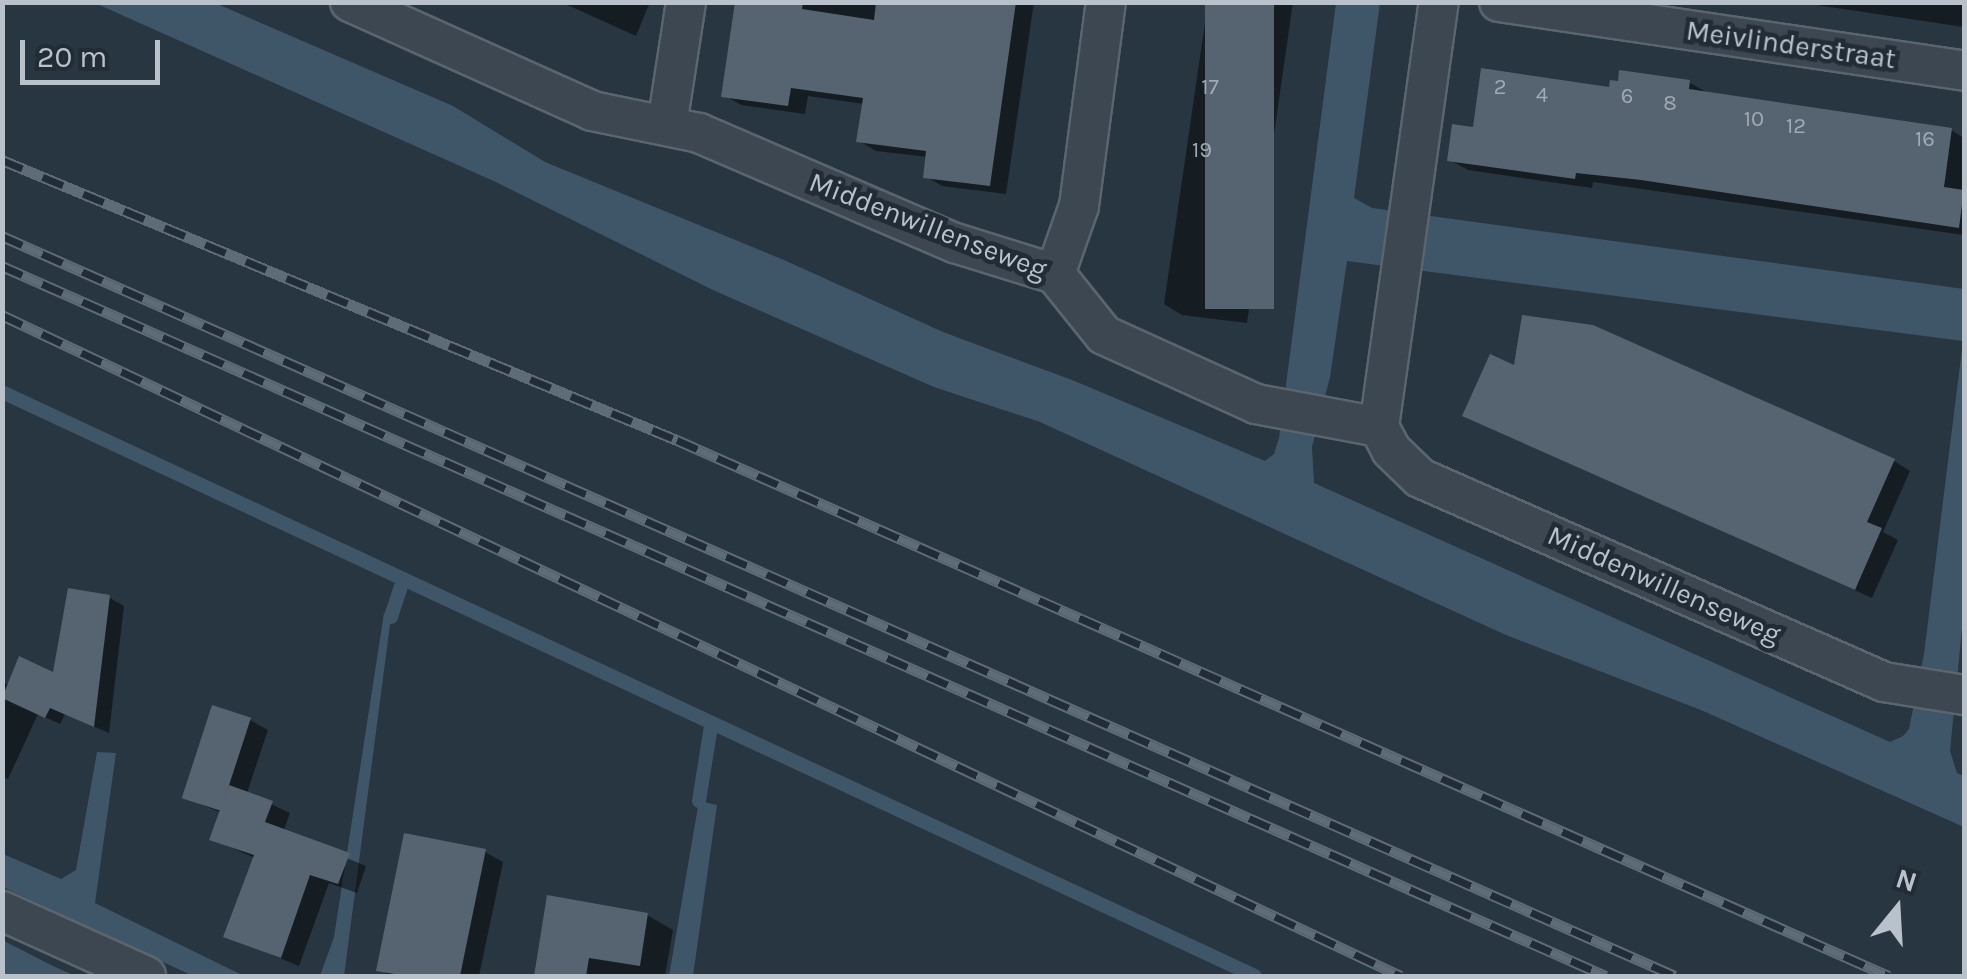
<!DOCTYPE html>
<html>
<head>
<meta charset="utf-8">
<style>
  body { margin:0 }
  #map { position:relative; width:1967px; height:979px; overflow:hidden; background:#283641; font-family:Karla,sans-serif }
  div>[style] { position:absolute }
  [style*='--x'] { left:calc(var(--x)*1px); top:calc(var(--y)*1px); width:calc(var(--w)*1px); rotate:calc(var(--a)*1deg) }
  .water>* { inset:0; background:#3f5669 }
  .shadow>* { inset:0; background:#0007 }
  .stream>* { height:14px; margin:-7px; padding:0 7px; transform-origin:7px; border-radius:7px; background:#3f5669 }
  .building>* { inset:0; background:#566471; transform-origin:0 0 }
  .roads { filter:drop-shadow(2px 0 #5a656e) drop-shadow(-2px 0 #5a656e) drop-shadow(0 2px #5a656e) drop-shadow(0 -2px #5a656e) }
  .minor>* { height:38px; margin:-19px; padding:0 19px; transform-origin:19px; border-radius:19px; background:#3c4751 }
  .rail>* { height:11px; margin-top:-5.5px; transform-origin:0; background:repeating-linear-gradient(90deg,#212c36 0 22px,#5e6c77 0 44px); box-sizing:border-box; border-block:2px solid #5e6c77 }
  span { translate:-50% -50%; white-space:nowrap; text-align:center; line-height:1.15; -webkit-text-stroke:9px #212c36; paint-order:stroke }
  .number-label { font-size:22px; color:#a0aab4 }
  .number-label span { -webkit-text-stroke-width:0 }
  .street-label { font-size:28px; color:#b9c2cb }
  .frame { position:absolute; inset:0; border:5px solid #b9c2cb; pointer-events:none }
  .north { position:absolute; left:1847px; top:859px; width:100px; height:100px; -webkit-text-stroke:8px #212c36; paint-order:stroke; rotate:18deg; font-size:28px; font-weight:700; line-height:40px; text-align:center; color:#b9c2cb }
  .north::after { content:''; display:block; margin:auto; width:35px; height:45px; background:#b9c2cb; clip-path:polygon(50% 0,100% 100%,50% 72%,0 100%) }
  .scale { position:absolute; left:20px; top:40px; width:140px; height:45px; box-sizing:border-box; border:5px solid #b9c2cb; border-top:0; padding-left:12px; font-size:30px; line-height:35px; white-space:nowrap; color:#b9c2cb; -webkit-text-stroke:8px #212c36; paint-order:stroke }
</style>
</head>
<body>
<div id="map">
  <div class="water">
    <div style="clip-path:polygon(evenodd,95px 3px,215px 3px,453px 106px,545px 162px,784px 260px,943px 332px,1072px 380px,1265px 461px,1274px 454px,1279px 438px,1336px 3px,1380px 3px,1354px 198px,1372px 208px,1964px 289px,1964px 608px,1950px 751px,1957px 773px,1964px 776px,1964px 827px,1701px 710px,1506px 635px,1040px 422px,934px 387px,713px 290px,498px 183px,95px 3px,1347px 261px,1963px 341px,1924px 654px,1909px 729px,1903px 736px,1890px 742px,1314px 483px,1312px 447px,1330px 377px,1347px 261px)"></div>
    <div style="clip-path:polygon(384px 613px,391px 617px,344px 976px,320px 976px,334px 937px)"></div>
    <div style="clip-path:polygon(97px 752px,116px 753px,95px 903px,244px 976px,193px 976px,3px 887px,3px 854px,61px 879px,76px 870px)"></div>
    <div style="clip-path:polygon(699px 801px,717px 805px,693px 976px,669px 976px)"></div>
    <div style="clip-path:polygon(2px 940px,53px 966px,75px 976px,3px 976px)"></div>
  </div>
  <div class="shadow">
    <div style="clip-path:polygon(561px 2px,650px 2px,636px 36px)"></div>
    <div style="clip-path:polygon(737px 2px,1034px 2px,1006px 194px,942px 186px,925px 176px,928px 157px,876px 151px,859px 141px,864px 104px,808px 96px,805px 114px,741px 105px,724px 95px)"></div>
    <div style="clip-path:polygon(1208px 2px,1293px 2px,1247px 323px,1182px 315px,1164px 304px)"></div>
    <div style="clip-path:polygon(1796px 2px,1964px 2px,1964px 27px)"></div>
    <div style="clip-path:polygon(1690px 83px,1708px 93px,1951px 130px,1964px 138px,1964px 235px,1593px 182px,1592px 188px,1468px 170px,1450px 160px,1475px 129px,1611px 90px)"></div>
    <div style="clip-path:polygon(1516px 369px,1894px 461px,1910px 471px,1883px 532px,1898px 540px,1872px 598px,1465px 415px)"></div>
    <div style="clip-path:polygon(110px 598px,124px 606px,109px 733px,65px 714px,60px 724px,38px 714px,8px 779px,2px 777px,2px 682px,8px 685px,54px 675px)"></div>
    <div style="clip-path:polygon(250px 720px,268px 730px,247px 793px,290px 813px,283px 832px,366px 866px,357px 893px,329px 883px,299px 966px,227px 936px,255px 858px,212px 839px,222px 813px,183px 797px)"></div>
    <div style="clip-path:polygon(485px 852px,503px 862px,479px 976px,391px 976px,379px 969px)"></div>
    <div style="clip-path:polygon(549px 898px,647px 915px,673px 930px,665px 976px,536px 976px)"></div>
  </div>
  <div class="stream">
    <div style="--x:2;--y:392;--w:1382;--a:24.99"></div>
    <div style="--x:391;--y:617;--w:38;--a:-72"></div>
    <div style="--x:699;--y:801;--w:76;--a:-80.9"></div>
  </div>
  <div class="building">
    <div style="clip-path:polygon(735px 2px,803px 2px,802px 9px,874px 20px,876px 2px,1016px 2px,990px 186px,923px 178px,926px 151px,856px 142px,863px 98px,791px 88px,788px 106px,721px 97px)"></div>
    <div style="left:1205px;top:2px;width:69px;height:307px"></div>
    <div style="clip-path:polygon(1481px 68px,1609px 87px,1610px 80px,1618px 81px,1619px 70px,1690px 80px,1689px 89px,1952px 128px,1944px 187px,1964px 190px,1959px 228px,1641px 180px,1576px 173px,1575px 179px,1447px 161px,1452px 124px,1473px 127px)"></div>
    <div style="clip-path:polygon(1522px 315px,1593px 325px,1895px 459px,1867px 522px,1882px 528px,1855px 590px,1462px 416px,1490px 354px,1514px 365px)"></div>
    <div style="clip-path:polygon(68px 588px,110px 595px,94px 727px,50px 708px,45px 718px,2px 698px,19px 656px,53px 672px)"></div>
    <div style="left:212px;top:705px;width:41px;height:98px;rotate:18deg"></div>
    <div style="clip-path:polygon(229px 785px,273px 801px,265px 822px,350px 853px,338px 884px,310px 875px,281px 958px,223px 937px,254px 855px,209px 840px)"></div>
    <div style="clip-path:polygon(404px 833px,486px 849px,460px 976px,406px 976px,376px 971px)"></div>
    <div style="clip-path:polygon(547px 895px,648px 913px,640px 966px,589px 958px,586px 976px,534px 976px)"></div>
  </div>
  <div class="roads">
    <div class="minor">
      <div style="--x:350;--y:2;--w:265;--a:24.2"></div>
      <div style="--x:592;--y:111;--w:109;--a:11.6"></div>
      <div style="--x:699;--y:133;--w:279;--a:23.3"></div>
      <div style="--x:955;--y:243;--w:105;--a:17.2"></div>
      <div style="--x:1055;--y:274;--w:78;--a:51.2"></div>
      <div style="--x:1104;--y:335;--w:167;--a:24.4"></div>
      <div style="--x:1256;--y:404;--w:125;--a:10.6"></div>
      <div style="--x:1379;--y:427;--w:26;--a:62"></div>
      <div style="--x:1391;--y:450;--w:40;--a:44"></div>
      <div style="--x:1420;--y:478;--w:507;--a:23.73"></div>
      <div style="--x:1884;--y:682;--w:81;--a:9.2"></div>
      <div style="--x:1499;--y:2;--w:470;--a:8.4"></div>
      <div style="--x:667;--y:125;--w:124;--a:-81.2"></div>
      <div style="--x:1055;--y:274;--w:72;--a:-70.6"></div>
      <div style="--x:1079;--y:206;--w:206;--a:-82.5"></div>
      <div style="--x:1379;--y:427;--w:429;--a:-82"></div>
      <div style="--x:2;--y:911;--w:158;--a:24.3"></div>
    </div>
  </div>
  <div class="rail">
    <div style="--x:2;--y:160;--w:731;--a:22.53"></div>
    <div style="--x:677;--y:440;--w:1325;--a:23.86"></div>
    <div style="--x:2;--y:236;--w:1829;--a:23.86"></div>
    <div style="--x:2;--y:266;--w:1754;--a:23.88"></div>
    <div style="--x:2;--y:315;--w:1547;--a:25.29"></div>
  </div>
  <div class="number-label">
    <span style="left:1210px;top:88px">17</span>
    <span style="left:1500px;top:88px">2</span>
    <span style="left:1542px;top:96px">4</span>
    <span style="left:1627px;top:97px">6</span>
    <span style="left:1670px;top:104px">8</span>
    <span style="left:1754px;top:120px">10</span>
    <span style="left:1796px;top:127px">12</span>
    <span style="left:1925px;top:140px">16</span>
    <span style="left:1202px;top:151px">19</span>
  </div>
  <div class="street-label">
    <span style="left:1791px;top:45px;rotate:8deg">Meivlinderstraat</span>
    <span style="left:928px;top:226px;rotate:21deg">Middenwillenseweg</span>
    <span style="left:1664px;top:585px;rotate:24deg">Middenwillenseweg</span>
  </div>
  <div class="frame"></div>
  <div class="north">N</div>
  <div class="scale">20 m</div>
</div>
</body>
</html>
